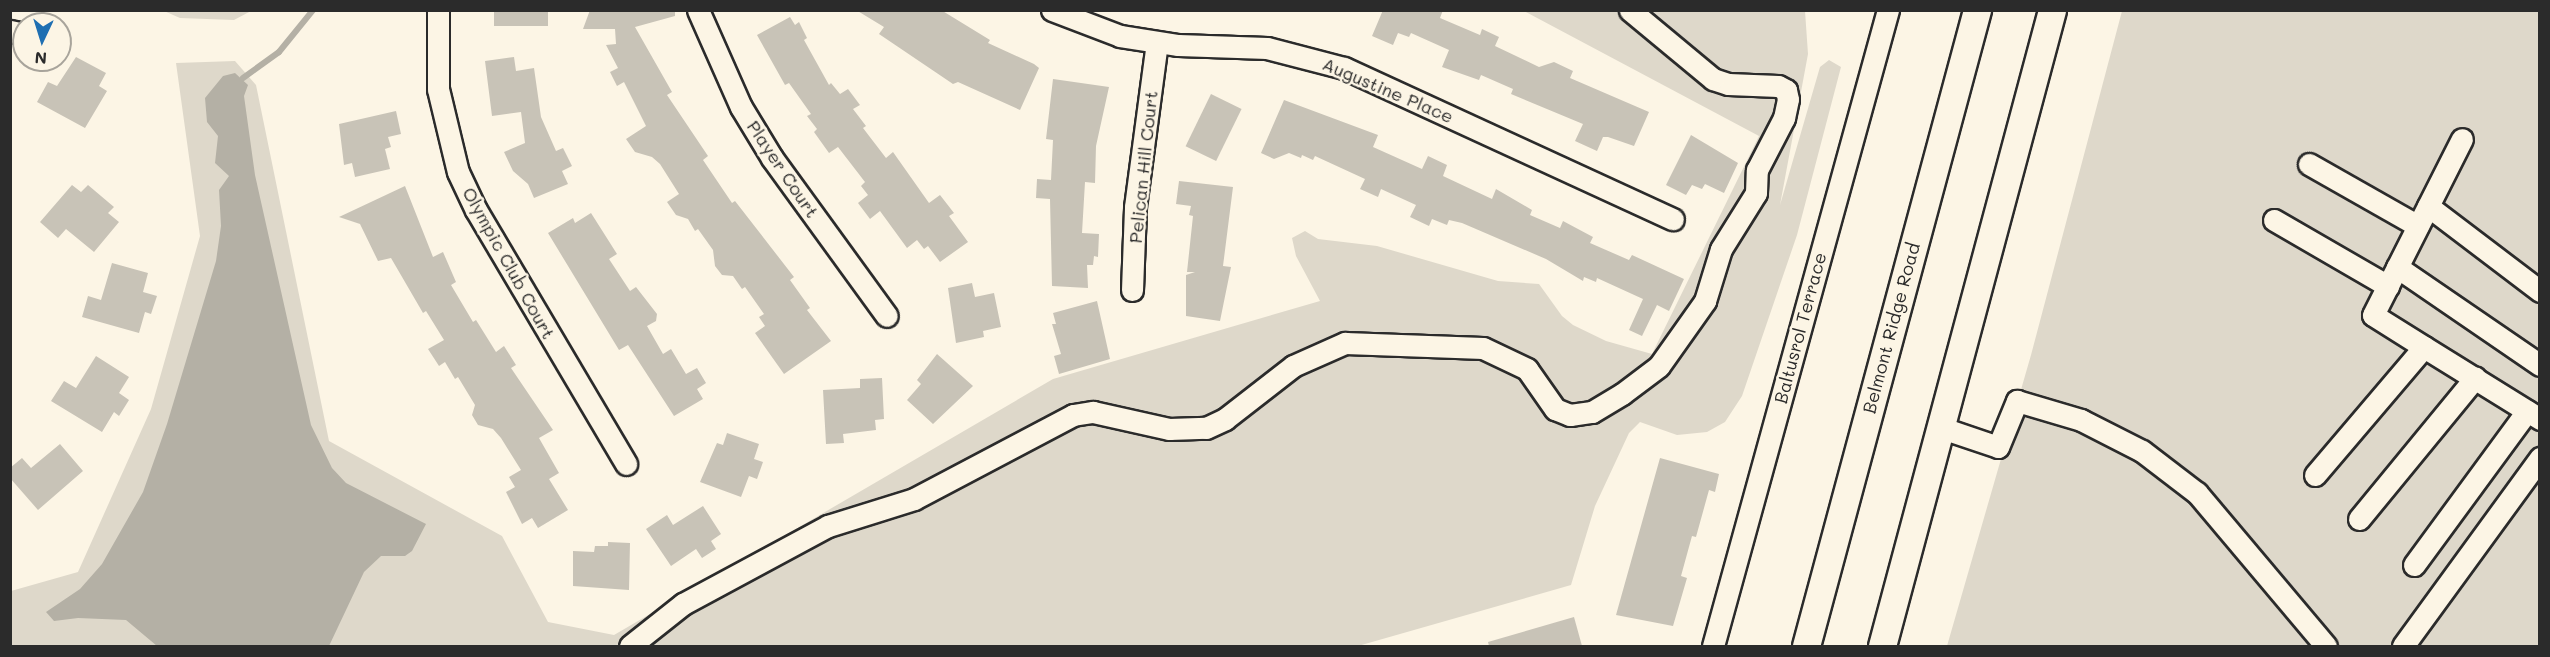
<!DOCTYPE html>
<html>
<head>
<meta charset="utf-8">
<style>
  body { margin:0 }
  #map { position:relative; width:2550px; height:657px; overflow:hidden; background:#fcf5e5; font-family:Mali,sans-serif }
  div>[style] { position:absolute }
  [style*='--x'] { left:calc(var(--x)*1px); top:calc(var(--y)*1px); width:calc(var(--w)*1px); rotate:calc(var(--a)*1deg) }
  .green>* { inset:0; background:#ded8ca }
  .water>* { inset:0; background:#b4b0a5 }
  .stream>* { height:6px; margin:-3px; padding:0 3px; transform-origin:3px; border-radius:3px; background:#b4b0a5 }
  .building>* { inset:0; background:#c8c3b7; transform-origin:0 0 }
  .roads { filter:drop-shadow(2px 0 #2b2b2b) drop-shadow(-2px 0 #2b2b2b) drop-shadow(0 2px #2b2b2b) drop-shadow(0 -2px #2b2b2b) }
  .minor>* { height:21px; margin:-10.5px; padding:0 10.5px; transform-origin:10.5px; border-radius:10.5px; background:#fcf5e5 }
  .major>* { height:27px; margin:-13.5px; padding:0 13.5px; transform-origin:13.5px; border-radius:13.5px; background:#fcf5e5 }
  span { translate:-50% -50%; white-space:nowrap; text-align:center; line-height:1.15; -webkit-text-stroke:5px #fcf5e5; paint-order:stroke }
  .street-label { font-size:18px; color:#2b2b2b }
  .frame { position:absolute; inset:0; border:12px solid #2b2b2b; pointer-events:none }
  .north { position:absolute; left:12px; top:12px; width:60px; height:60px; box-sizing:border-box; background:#fcf5e5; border:2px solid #a8a49b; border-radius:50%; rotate:184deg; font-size:16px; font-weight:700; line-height:24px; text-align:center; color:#2b2b2b }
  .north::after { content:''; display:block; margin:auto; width:21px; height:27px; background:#1f6fb2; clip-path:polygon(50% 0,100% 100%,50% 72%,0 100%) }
</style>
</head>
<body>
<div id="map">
  <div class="green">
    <div style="clip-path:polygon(164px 11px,251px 11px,234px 20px,180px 18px)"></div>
    <div style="clip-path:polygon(1524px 11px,1805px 11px,1808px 54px,1780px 205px,1820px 67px,1829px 60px,1841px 67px,1797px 235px,1742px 396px,1725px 422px,1707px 432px,1677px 435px,1640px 422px,1629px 433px,1595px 506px,1571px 585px,1358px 646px,11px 646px,11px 591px,78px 572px,151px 409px,200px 236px,176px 63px,235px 61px,256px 85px,329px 441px,502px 536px,548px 622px,614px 635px,1053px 379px,1320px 301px,1296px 256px,1292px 238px,1305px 231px,1318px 239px,1377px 246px,1498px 281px,1539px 284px,1562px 316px,1573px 325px,1606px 341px,1652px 354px,1759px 136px)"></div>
    <div style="clip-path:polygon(2122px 11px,2539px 11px,2539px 646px,1947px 646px,2031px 355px)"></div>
  </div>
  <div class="water">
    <div style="clip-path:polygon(235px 73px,248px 85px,244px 96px,255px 175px,311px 425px,332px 468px,346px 483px,426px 524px,412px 551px,405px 556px,381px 556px,364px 572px,329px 646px,157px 646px,126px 620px,78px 618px,54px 621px,46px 612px,80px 589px,102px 564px,143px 492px,167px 424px,216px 261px,221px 226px,219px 190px,229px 176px,215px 163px,218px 136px,207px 122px,205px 98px,223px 76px)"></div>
  </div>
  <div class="stream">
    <div style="--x:243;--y:78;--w:44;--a:-35.8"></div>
    <div style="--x:279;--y:52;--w:54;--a:-51"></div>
  </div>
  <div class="building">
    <div style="left:494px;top:10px;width:54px;height:16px"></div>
    <div style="clip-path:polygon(590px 10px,675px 10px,675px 16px,635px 27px,672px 92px,667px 95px,708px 156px,703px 160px,732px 203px,735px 201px,794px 277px,790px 280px,810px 308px,807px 310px,831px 341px,784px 374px,755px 333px,765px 326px,759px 317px,764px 314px,745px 287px,742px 289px,733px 276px,722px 275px,715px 266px,713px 250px,698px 229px,695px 231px,688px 219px,676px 215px,667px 202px,679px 194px,660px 164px,652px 157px,635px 152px,626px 139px,646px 126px,624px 82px,617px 86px,610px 72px,618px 68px,606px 45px,616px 44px,615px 29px,583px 29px)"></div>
    <div style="clip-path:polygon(856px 10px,941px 10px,990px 40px,988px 43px,1034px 64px,1039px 68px,1020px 110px,958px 82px,953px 84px,879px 34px,884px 27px)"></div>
    <div style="clip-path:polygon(1383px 10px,1443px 10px,1440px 18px,1480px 35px,1482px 29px,1499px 37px,1495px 46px,1539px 67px,1554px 62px,1573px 71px,1570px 78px,1649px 112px,1634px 146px,1608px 137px,1603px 137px,1597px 151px,1575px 141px,1583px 124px,1511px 94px,1513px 89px,1481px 75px,1479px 80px,1442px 67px,1449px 50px,1411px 33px,1409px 37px,1398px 33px,1393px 45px,1372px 36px)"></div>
    <div style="clip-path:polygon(790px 17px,795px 25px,799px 22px,807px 38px,804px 40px,829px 85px,831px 83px,840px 94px,848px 89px,860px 105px,853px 109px,866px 126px,863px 128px,886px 158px,893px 152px,929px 203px,940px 195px,954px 213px,949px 216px,968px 242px,940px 262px,928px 246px,924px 249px,917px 240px,907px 248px,880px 211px,870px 219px,858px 203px,868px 195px,861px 186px,865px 182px,838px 147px,829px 153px,814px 132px,817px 129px,807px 116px,811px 114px,789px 83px,785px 85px,757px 35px)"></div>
    <div style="clip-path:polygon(76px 57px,106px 73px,99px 86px,107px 91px,85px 128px,37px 102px,48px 82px,57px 86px)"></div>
    <div style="clip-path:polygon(514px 57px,516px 71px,534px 68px,541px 117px,556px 151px,563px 148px,572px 166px,562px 171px,568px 184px,534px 198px,528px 184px,513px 171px,504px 152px,525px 143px,521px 112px,492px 116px,485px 61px)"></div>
    <div style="clip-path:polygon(1053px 79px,1109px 87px,1096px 146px,1095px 183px,1085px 182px,1082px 233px,1099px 234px,1098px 257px,1094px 256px,1093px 265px,1087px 265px,1088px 288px,1052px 286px,1050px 199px,1036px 198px,1037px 179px,1051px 180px,1053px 140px,1046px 139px)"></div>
    <div style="left:1211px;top:94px;width:34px;height:58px;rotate:26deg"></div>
    <div style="clip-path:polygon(1284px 100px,1378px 135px,1373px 147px,1422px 169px,1428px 156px,1447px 165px,1443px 176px,1492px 199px,1496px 189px,1532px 210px,1530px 215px,1560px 228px,1563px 221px,1593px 237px,1590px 243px,1629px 260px,1632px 255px,1684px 279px,1669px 311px,1657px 305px,1642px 336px,1629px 330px,1643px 299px,1597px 278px,1596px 282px,1584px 277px,1583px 281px,1546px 259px,1462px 223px,1449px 220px,1447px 225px,1432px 219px,1429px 226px,1410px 217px,1416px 205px,1381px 189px,1378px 197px,1360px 189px,1365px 179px,1315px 156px,1313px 160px,1302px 155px,1301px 158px,1289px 153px,1274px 159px,1261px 153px)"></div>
    <div style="clip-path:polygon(396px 111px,401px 134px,388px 137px,391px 147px,385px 149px,390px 169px,355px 177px,352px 163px,344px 165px,339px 124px)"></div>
    <div style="clip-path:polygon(1691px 135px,1738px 163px,1724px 193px,1705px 184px,1702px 189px,1692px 185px,1686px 195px,1666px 185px)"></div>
    <div style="clip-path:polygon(1179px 181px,1233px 187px,1223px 266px,1231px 267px,1220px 321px,1186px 316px,1186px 275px,1195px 272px,1187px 272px,1193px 216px,1189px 215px,1191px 206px,1176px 204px)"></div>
    <div style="clip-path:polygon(72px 185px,81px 192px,88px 185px,114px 207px,108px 213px,119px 222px,94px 252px,66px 229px,58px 238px,40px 222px)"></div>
    <div style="clip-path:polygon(405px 186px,433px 257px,443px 252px,456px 282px,451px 285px,473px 322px,476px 320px,496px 352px,504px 346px,516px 365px,511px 368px,553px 430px,539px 438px,559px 473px,549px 479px,568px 510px,538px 528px,532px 518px,522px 524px,506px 492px,515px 487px,509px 477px,521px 470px,501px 438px,493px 429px,478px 425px,472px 415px,475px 405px,458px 377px,455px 379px,445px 362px,439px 366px,428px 349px,444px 340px,426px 311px,423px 313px,391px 258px,378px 261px,360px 224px,339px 217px)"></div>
    <div style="clip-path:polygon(591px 213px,617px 254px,609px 259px,630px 291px,636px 287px,657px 314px,656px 321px,647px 326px,663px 354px,671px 349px,686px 374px,697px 368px,706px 383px,697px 389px,703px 399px,674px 416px,628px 345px,619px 350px,548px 233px,573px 218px,575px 223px)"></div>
    <div style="clip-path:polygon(112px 263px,148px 273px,143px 292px,157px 296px,151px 314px,145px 312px,139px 333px,82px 317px,88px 296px,101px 300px)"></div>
    <div style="clip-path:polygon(972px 283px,975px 297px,994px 293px,1001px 327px,983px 331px,984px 337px,956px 343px,948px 288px)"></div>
    <div style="clip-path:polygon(1097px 301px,1110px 359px,1059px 374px,1054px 356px,1061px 354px,1052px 324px,1056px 324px,1053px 313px)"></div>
    <div style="clip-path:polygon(937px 354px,973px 386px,933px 424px,907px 400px,921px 384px,917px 380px)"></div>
    <div style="clip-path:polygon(96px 356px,129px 377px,119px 393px,129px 400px,119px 416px,114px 412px,102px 432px,51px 401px,64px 381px,76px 388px)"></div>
    <div style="clip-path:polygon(882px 378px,884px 419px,875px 420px,876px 430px,843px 434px,844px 443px,826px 444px,823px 390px,860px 388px,860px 379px)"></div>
    <div style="clip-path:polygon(727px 433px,759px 444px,754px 459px,763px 462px,757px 479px,749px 476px,741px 497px,700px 482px,717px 443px,723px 445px)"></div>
    <div style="clip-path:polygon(60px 444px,83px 471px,38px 510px,10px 478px,10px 468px,22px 458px,31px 468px)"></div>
    <div style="clip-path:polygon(1660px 458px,1719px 474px,1715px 492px,1709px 490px,1696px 537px,1692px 536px,1681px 576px,1687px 578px,1673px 626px,1616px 615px)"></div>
    <div style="clip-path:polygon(703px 506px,721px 534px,711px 541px,716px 549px,702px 558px,696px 549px,671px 566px,646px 529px,667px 515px,673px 525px)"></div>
    <div style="clip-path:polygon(608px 542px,630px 543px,629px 590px,573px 586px,573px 551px,594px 552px,595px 546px,608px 546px)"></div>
    <div style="clip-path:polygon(1574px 617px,1582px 646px,1489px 646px,1488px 642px)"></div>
  </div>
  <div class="roads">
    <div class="minor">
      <div style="--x:438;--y:10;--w:79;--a:90"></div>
      <div style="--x:438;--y:89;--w:85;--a:76.5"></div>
      <div style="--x:458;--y:172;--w:42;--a:64.7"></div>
      <div style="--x:476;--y:210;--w:295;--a:59.4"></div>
      <div style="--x:698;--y:10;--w:106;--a:66.1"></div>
      <div style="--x:741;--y:107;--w:60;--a:58.7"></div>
      <div style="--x:772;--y:158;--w:195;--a:54"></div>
      <div style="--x:1052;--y:10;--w:73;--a:20.9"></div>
      <div style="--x:1120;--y:36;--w:59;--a:8.8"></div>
      <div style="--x:1178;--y:45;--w:89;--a:1.9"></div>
      <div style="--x:1267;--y:48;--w:80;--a:14.6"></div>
      <div style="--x:1344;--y:68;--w:362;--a:24.7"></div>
      <div style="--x:10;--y:31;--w:14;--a:12"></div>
      <div style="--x:2309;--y:164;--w:125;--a:29.6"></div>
      <div style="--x:2428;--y:206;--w:141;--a:37.2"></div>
      <div style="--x:2274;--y:220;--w:132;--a:30.1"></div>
      <div style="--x:2397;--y:267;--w:173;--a:34.4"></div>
      <div style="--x:1132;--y:290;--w:83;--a:-87.9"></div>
      <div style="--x:1135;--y:207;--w:165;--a:-82.4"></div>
      <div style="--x:2424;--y:347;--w:60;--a:-147.9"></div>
      <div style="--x:2373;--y:315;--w:197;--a:-63.2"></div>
      <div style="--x:1942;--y:428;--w:59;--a:18.7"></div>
      <div style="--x:1998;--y:447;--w:50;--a:-67.6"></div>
      <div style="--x:2017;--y:401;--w:67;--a:16.5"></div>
      <div style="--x:2081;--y:420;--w:68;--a:26.9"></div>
      <div style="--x:2142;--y:451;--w:69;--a:37.4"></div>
      <div style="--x:2197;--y:493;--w:200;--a:49.9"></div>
      <div style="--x:2315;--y:475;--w:168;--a:-49.6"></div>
      <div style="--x:2424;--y:347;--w:137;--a:31.8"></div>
      <div style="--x:2359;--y:519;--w:183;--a:-50.6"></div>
      <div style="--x:2414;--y:565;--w:191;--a:-53.7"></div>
      <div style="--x:630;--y:646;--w:68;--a:-38.4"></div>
      <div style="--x:683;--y:604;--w:165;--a:-28.3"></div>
      <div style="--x:828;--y:526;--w:90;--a:-17.4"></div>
      <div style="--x:914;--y:499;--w:180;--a:-27.8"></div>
      <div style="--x:1073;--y:415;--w:20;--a:-9"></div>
      <div style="--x:1093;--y:412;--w:78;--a:12.6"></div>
      <div style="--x:1169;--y:429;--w:37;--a:-2"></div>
      <div style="--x:1206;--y:428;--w:21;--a:-25"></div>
      <div style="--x:1225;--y:419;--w:86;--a:-37.9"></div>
      <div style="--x:1293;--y:366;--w:57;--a:-23.9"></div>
      <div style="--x:1345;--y:343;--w:138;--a:2.1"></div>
      <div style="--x:1483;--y:348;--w:49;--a:25.5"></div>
      <div style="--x:1527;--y:369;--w:49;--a:55"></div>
      <div style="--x:1555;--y:409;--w:16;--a:22"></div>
      <div style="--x:1570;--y:415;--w:22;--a:-8"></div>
      <div style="--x:1592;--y:412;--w:35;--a:-31"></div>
      <div style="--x:1622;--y:394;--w:46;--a:-37.1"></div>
      <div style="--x:1659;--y:366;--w:80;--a:-54.7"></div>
      <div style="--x:1705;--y:301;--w:54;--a:-72.9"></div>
      <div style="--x:1721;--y:249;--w:66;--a:-58"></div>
      <div style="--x:1756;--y:193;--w:23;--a:-88"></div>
      <div style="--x:1757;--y:170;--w:59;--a:-62.6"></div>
      <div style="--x:1784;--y:118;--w:19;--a:-78"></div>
      <div style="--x:1788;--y:99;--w:9;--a:-103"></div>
      <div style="--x:1786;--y:90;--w:9;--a:-153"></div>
      <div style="--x:1778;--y:86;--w:50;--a:-177.7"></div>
      <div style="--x:1728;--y:84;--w:16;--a:-162"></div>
      <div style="--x:1713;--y:79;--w:108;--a:-140.3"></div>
      <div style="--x:1713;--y:646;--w:660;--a:-74.62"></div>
      <div style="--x:2403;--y:646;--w:233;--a:-53.9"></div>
    </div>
    <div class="major">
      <div style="--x:1806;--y:646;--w:659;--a:-74.95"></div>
      <div style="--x:1882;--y:646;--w:658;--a:-75.03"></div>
    </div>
  </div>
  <div class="street-label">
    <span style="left:1388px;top:90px;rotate:23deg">Augustine Place</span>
    <span style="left:1143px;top:167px;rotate:-84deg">Pelican Hill Court</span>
    <span style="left:783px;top:169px;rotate:56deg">Player Court</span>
    <span style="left:509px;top:263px;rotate:61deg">Olympic Club Court</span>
    <span style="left:1800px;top:328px;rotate:-75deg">Baltusrol Terrace</span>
    <span style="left:1891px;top:328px;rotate:-75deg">Belmont Ridge Road</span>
  </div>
  <div class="frame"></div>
  <div class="north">N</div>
</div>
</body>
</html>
